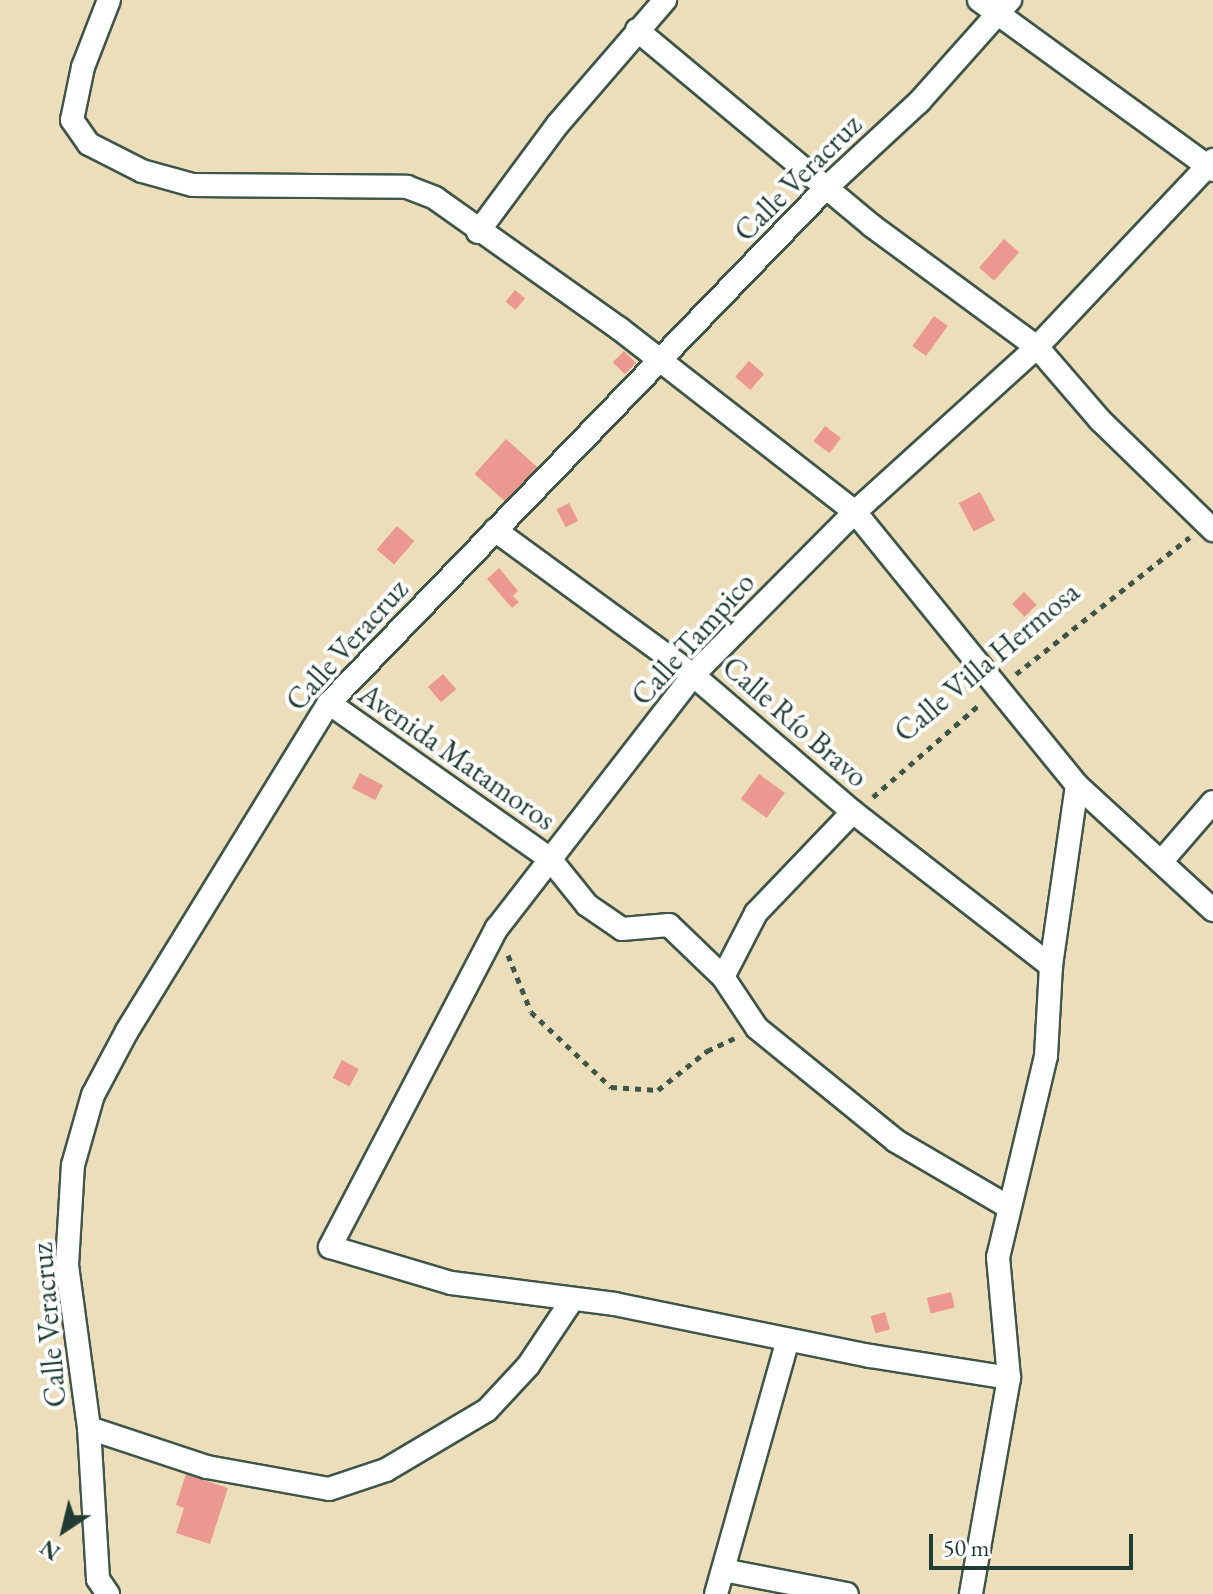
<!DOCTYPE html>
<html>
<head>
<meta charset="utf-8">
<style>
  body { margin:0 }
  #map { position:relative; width:1213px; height:1594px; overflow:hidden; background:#eddebb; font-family:"EB Garamond",serif }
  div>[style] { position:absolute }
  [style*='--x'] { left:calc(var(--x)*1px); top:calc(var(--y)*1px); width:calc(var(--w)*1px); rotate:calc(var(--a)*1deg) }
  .building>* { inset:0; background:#eb9891; transform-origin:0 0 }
  .path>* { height:5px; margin-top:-2.5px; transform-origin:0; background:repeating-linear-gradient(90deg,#3e5548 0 6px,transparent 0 12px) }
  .roads { filter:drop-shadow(2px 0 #3e5548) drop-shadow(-2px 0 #3e5548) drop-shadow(0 2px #3e5548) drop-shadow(0 -2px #3e5548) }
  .street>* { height:22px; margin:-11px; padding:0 11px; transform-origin:11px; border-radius:11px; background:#fff }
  span { translate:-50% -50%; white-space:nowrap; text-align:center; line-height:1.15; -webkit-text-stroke:8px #fff; paint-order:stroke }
  .street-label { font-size:30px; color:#1f3d34 }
  .north { position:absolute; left:24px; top:1490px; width:80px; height:80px; -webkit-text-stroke:6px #fff; paint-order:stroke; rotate:215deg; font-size:22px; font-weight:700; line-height:32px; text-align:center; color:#1f3d34 }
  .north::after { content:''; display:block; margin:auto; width:28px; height:36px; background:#1f3d34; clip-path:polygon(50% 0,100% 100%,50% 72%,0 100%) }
  .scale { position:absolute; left:929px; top:1534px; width:204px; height:36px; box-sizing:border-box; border:4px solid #1f3d34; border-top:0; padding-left:10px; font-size:24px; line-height:28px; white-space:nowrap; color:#1f3d34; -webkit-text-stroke:6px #fff; paint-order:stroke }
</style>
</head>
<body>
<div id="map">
  <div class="building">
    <div style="left:1004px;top:239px;width:20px;height:38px;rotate:41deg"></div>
    <div style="left:515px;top:290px;width:13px;height:15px;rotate:39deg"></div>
    <div style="left:934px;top:316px;width:17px;height:37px;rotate:36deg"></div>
    <div style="left:624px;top:351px;width:17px;height:16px;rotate:45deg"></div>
    <div style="left:749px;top:361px;width:20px;height:21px;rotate:41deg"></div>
    <div style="left:825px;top:426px;width:20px;height:19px;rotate:37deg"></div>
    <div style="left:506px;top:439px;width:43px;height:47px;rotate:42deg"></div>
    <div style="left:980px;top:492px;width:32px;height:24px;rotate:62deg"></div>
    <div style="left:569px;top:503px;width:20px;height:14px;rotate:63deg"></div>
    <div style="left:397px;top:526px;width:23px;height:31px;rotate:41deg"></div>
    <div style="clip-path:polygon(499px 568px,518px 591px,513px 596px,519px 602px,512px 608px,487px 579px)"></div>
    <div style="left:1024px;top:592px;width:18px;height:17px;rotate:45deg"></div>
    <div style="left:443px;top:674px;width:20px;height:20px;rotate:49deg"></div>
    <div style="left:360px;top:773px;width:26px;height:17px;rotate:28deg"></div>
    <div style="left:759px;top:774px;width:32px;height:31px;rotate:36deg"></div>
    <div style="left:342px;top:1060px;width:19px;height:20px;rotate:28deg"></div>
    <div style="left:951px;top:1292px;width:16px;height:25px;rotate:76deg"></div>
    <div style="left:885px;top:1312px;width:18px;height:15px;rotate:74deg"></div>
    <div style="clip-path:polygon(186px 1474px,228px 1488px,210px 1544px,176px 1533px,184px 1508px,176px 1505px)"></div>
  </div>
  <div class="path">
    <div style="--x:1016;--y:674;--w:221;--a:-38.2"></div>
    <div style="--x:873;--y:797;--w:142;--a:-41"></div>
    <div style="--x:508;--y:955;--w:61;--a:68"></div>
    <div style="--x:531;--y:1012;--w:110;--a:43.2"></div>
    <div style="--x:611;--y:1087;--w:47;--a:3.7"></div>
    <div style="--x:658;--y:1090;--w:63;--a:-38.5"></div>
    <div style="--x:707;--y:1051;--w:33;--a:-25"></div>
  </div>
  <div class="roads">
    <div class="street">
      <div style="--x:109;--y:0;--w:72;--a:111.2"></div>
      <div style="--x:83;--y:67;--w:54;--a:101.7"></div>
      <div style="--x:72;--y:120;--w:29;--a:55"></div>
      <div style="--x:89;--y:144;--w:59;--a:27"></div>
      <div style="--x:142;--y:171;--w:53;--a:15.4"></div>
      <div style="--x:193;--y:185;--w:214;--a:0.5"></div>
      <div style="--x:407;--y:187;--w:30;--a:21"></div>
      <div style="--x:435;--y:198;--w:227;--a:35.3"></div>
      <div style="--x:620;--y:329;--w:298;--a:37.9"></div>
      <div style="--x:855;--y:512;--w:352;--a:50.9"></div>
      <div style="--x:1077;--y:785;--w:183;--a:98.2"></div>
      <div style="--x:1051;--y:966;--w:90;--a:93.2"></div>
      <div style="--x:1046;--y:1056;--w:207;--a:103.4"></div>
      <div style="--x:998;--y:1257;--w:121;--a:84.8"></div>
      <div style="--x:1009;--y:1378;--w:219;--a:100"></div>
      <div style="--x:979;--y:0;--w:289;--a:36"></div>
      <div style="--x:637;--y:30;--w:306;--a:39.8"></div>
      <div style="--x:872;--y:226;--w:205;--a:36.3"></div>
      <div style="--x:1037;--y:347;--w:96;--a:49.2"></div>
      <div style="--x:1100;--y:420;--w:158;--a:44.2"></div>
      <div style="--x:478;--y:232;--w:134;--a:-53.5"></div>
      <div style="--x:558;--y:124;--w:164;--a:-49.2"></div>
      <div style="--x:495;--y:530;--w:245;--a:36.2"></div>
      <div style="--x:693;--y:675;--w:211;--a:40.6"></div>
      <div style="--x:853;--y:812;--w:251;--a:37.9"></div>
      <div style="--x:329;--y:703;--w:271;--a:35.2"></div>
      <div style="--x:550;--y:859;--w:59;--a:51.2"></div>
      <div style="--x:587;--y:905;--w:42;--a:34.4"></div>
      <div style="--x:622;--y:929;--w:47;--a:-4.9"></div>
      <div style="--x:669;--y:925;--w:75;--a:43.9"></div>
      <div style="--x:723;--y:977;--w:61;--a:56.3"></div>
      <div style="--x:757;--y:1028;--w:179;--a:39.1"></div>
      <div style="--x:896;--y:1141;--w:129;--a:30.4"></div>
      <div style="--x:1077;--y:785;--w:185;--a:42.6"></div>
      <div style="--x:1161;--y:862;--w:79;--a:-49.1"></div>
      <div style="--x:723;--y:977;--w:72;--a:-62.7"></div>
      <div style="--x:756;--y:913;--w:140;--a:-46.2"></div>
      <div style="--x:1009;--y:1378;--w:141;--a:-171"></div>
      <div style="--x:870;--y:1356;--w:260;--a:-168.5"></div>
      <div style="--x:615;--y:1304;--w:165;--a:-172.7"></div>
      <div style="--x:451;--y:1283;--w:126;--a:-163.4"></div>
      <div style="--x:330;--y:1247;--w:360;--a:-62.4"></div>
      <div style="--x:497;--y:928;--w:320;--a:-52.2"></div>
      <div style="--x:693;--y:675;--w:230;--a:-45.2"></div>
      <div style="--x:855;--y:512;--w:246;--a:-42.2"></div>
      <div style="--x:1037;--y:347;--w:257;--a:-46.7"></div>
      <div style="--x:89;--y:1428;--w:124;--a:18.3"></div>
      <div style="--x:207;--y:1467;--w:124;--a:10.2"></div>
      <div style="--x:329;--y:1489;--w:60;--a:-18.4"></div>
      <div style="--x:386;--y:1470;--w:117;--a:-30.7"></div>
      <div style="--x:487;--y:1410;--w:60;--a:-47"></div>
      <div style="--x:528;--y:1366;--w:79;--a:-56.3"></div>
      <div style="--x:723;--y:1570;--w:126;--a:11"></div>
      <div style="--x:108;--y:1594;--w:18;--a:-124"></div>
      <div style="--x:98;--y:1579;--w:151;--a:-93.4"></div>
      <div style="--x:89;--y:1428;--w:164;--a:-97.7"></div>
      <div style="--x:67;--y:1265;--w:100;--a:-86.6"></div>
      <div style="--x:73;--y:1165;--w:73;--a:-74.1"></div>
      <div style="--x:93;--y:1095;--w:72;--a:-62"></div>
      <div style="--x:127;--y:1031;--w:385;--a:-58.4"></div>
      <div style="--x:329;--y:703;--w:716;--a:-46.02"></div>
      <div style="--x:826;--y:188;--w:127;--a:-42.8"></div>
      <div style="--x:919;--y:102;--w:137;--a:-48.3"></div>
      <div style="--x:716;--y:1594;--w:264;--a:-74.2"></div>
    </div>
  </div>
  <div class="street-label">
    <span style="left:798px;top:178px;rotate:-45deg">Calle Veracruz</span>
    <span style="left:693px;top:639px;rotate:-48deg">Calle Tampico</span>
    <span style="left:347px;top:645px;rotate:-48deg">Calle Veracruz</span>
    <span style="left:987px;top:662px;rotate:-40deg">Calle Villa Hermosa</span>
    <span style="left:795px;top:722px;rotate:41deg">Calle Río Bravo</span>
    <span style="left:457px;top:757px;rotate:35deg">Avenida Matamoros</span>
    <span style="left:49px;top:1325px;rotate:-95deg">Calle Veracruz</span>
  </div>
  <div class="north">N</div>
  <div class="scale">50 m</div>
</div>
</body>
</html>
